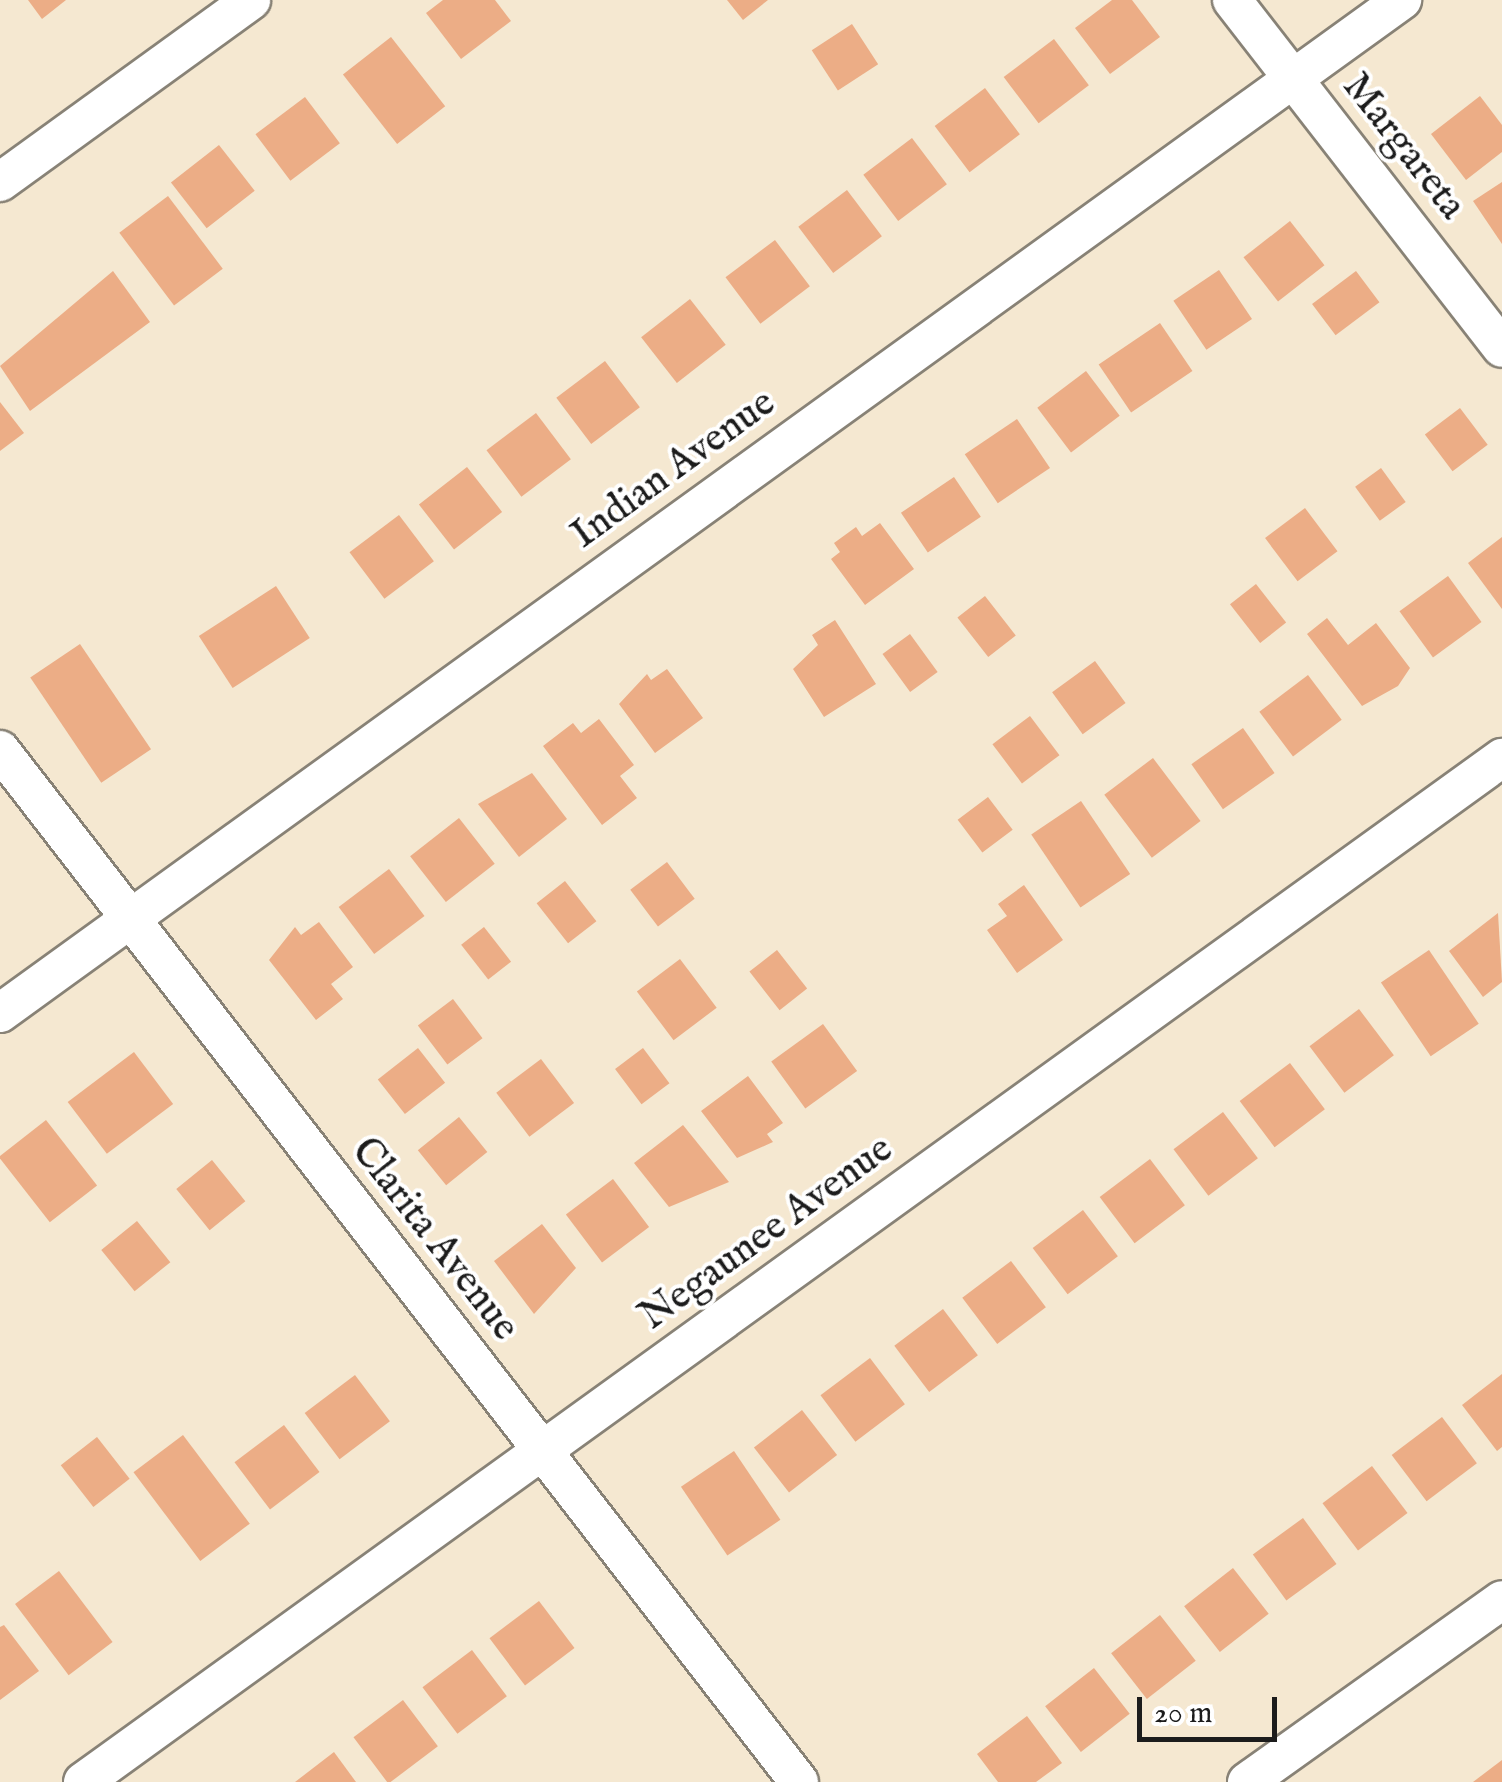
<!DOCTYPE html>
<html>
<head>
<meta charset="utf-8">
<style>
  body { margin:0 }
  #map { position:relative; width:1502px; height:1782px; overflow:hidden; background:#f5e8d1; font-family:"IM FELL English",serif }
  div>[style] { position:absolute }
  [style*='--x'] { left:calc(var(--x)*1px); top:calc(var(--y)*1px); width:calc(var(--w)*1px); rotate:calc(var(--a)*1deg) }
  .building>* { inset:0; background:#ecad86; transform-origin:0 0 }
  .roads { filter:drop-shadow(2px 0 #888276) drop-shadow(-2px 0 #888276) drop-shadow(0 2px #888276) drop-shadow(0 -2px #888276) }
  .street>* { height:38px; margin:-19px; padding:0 19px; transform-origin:19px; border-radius:19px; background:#fff }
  span { translate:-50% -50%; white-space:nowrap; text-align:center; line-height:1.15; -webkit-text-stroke:8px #fff; paint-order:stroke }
  .street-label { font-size:40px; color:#1c1c1c }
  .scale { position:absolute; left:1137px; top:1697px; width:140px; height:45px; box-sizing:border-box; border:5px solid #1c1c1c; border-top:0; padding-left:12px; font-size:30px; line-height:35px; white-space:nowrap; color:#1c1c1c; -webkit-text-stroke:8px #fff; paint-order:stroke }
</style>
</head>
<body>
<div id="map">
  <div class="building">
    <div style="clip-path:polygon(28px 0,66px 0,42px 19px)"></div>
    <div style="clip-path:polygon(443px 0,495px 0,511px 21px,461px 59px,426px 13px)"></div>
    <div style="clip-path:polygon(727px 0,768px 0,743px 20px)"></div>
    <div style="clip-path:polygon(1112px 0,1132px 0,1160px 37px,1110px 74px,1075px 28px)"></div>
    <div style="left:852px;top:24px;width:48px;height:48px;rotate:57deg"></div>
    <div style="left:391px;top:37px;width:88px;height:61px;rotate:52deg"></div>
    <div style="left:1054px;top:39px;width:58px;height:63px;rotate:53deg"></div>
    <div style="left:985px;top:88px;width:58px;height:63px;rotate:53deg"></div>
    <div style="clip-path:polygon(1480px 96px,1502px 125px,1502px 152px,1466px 180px,1431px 134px)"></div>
    <div style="left:305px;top:97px;width:58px;height:62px;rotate:53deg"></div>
    <div style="left:912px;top:138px;width:58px;height:61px;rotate:53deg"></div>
    <div style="left:219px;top:145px;width:58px;height:61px;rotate:52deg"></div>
    <div style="clip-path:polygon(1502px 182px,1502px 244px,1473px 201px)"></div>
    <div style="left:847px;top:190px;width:58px;height:61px;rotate:53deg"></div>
    <div style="left:168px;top:196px;width:91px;height:61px;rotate:53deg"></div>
    <div style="left:1290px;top:221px;width:56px;height:59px;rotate:52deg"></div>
    <div style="left:775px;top:240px;width:58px;height:62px;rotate:53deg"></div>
    <div style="left:1219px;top:270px;width:59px;height:55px;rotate:56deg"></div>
    <div style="clip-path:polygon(113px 271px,150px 322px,30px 411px,0 366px)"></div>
    <div style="left:1356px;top:271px;width:39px;height:55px;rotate:53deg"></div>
    <div style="left:690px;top:299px;width:58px;height:62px;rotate:52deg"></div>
    <div style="left:1160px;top:323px;width:58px;height:74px;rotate:56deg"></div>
    <div style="left:605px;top:361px;width:58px;height:61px;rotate:53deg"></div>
    <div style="left:1086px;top:371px;width:56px;height:61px;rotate:53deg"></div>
    <div style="clip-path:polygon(0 402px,24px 433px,0 451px)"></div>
    <div style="left:1460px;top:408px;width:46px;height:44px;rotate:53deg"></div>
    <div style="left:536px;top:413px;width:58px;height:62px;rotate:53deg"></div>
    <div style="left:1017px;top:419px;width:59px;height:63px;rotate:56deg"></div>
    <div style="left:467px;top:467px;width:57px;height:61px;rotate:52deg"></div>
    <div style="left:1381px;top:468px;width:42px;height:32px;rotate:54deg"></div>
    <div style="left:954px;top:477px;width:48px;height:64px;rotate:56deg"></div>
    <div style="left:1305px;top:508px;width:54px;height:50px;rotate:53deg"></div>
    <div style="left:399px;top:515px;width:58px;height:62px;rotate:53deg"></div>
    <div style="clip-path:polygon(880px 523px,914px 569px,865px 605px,831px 559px,840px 552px,834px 543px,856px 527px,862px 536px)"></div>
    <div style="clip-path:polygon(1502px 537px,1502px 609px,1468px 563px)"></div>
    <div style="left:1448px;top:576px;width:57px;height:60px;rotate:54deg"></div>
    <div style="left:1256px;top:584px;width:49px;height:33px;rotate:52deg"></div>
    <div style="left:276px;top:586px;width:62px;height:92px;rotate:57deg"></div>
    <div style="left:985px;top:596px;width:50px;height:35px;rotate:52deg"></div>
    <div style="clip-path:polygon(1327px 618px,1348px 645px,1376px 623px,1410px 668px,1398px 686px,1362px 706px,1307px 634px)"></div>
    <div style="clip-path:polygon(835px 620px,876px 684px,824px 717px,793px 669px,818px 645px,812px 635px)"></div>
    <div style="left:910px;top:634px;width:47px;height:34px;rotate:54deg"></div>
    <div style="left:80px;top:644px;width:127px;height:60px;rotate:56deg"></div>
    <div style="left:1095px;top:661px;width:52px;height:53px;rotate:54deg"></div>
    <div style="clip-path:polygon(667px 669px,703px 718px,655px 753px,619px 704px,647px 674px,651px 680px)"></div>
    <div style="left:1308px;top:675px;width:56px;height:61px;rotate:53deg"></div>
    <div style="left:1030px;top:716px;width:49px;height:47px;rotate:53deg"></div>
    <div style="clip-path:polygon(599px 719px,634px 765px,620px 776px,637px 798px,602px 825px,543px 746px,573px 723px,581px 733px)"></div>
    <div style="left:1243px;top:728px;width:55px;height:63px;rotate:55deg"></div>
    <div style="left:1153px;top:758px;width:79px;height:61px;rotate:53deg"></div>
    <div style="clip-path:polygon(532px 773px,567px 819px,519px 857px,478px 804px)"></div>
    <div style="left:988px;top:797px;width:41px;height:38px;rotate:53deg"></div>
    <div style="left:1081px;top:801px;width:88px;height:60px;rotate:56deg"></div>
    <div style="left:459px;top:818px;width:58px;height:62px;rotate:52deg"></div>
    <div style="left:667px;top:862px;width:46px;height:46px;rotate:53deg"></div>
    <div style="left:389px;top:869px;width:59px;height:63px;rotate:53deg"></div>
    <div style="left:565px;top:881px;width:51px;height:36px;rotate:52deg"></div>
    <div style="clip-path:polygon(1024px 885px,1063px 940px,1017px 973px,987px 930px,1007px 916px,998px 904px)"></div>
    <div style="clip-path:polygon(1498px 913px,1502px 982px,1483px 997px,1449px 951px)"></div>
    <div style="clip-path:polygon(319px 922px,353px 967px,331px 984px,343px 999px,316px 1020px,269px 960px,295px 927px,301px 935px)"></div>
    <div style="left:484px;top:927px;width:44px;height:29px;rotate:52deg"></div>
    <div style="left:777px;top:950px;width:49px;height:35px;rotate:52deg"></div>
    <div style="left:1429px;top:950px;width:89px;height:58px;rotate:56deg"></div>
    <div style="left:680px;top:959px;width:61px;height:54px;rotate:53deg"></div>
    <div style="left:453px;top:999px;width:49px;height:44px;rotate:53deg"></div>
    <div style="left:1359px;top:1009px;width:58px;height:62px;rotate:53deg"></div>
    <div style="left:823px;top:1024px;width:58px;height:64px;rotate:54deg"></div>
    <div style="left:418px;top:1048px;width:44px;height:51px;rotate:52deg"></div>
    <div style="left:643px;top:1048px;width:44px;height:35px;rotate:53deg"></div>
    <div style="left:134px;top:1052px;width:65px;height:83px;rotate:53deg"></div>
    <div style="left:541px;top:1059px;width:55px;height:56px;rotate:53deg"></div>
    <div style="left:1290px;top:1063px;width:58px;height:63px;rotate:53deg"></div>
    <div style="clip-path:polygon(748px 1076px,783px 1123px,767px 1134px,773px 1142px,737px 1158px,701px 1111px)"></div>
    <div style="left:1223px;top:1112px;width:58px;height:62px;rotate:53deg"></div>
    <div style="left:459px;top:1117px;width:45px;height:53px;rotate:51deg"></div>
    <div style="left:46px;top:1120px;width:83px;height:60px;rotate:52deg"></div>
    <div style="clip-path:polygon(683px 1125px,729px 1182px,669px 1207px,634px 1163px)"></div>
    <div style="left:1150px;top:1159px;width:58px;height:63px;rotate:53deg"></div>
    <div style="left:212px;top:1160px;width:53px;height:46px;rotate:51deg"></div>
    <div style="left:613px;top:1179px;width:60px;height:59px;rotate:53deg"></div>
    <div style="left:1083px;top:1210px;width:58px;height:63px;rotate:53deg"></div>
    <div style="left:137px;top:1221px;width:53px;height:46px;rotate:51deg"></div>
    <div style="clip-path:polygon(542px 1224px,576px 1268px,534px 1314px,494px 1261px)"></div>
    <div style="left:1011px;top:1261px;width:58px;height:61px;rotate:53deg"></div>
    <div style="left:943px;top:1309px;width:58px;height:61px;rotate:53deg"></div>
    <div style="left:870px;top:1358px;width:58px;height:62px;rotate:53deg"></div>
    <div style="clip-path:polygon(1502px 1374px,1502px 1447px,1497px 1451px,1462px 1405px)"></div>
    <div style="left:355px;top:1375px;width:58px;height:63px;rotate:53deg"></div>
    <div style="left:802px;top:1410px;width:57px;height:61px;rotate:52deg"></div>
    <div style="left:1442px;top:1417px;width:58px;height:63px;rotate:53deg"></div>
    <div style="left:284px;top:1425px;width:59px;height:62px;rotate:53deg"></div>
    <div style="left:183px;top:1435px;width:111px;height:62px;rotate:53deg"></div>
    <div style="left:97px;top:1437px;width:53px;height:46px;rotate:52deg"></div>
    <div style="left:734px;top:1451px;width:83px;height:64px;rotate:56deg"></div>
    <div style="left:1372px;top:1466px;width:59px;height:62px;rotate:53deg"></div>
    <div style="left:1303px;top:1518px;width:57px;height:62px;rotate:54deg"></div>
    <div style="left:1233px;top:1568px;width:58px;height:62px;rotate:52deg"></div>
    <div style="left:59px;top:1571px;width:89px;height:55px;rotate:53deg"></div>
    <div style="left:539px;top:1601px;width:59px;height:62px;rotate:53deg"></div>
    <div style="left:1160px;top:1615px;width:58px;height:62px;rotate:52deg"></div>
    <div style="clip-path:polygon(4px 1625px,39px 1671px,0 1700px,0 1627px)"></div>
    <div style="left:472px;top:1650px;width:58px;height:62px;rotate:53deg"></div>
    <div style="left:1094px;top:1668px;width:58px;height:62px;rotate:52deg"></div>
    <div style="left:403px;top:1700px;width:58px;height:62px;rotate:53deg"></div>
    <div style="clip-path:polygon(1027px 1716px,1062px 1763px,1036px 1782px,998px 1782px,977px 1754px)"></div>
    <div style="clip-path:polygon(334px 1752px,356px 1782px,295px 1782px)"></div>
    <div style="clip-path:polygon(1502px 1760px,1502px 1782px,1473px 1782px)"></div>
  </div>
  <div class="roads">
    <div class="street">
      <div style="--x:1232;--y:0;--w:440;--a:52.2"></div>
      <div style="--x:0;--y:182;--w:310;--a:-35.9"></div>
      <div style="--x:0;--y:750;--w:1305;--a:52.25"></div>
      <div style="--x:0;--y:1013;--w:1730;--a:-35.85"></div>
      <div style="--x:83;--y:1782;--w:1750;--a:-35.82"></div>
      <div style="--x:1247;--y:1782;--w:313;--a:-35.5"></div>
    </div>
  </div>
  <div class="street-label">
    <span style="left:1403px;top:147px;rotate:52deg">Margareta</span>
    <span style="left:674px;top:470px;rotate:-36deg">Indian Avenue</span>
    <span style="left:767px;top:1234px;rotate:-36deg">Negaunee Avenue</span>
    <span style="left:434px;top:1240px;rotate:52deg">Clarita Avenue</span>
  </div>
  <div class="scale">20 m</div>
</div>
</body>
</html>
